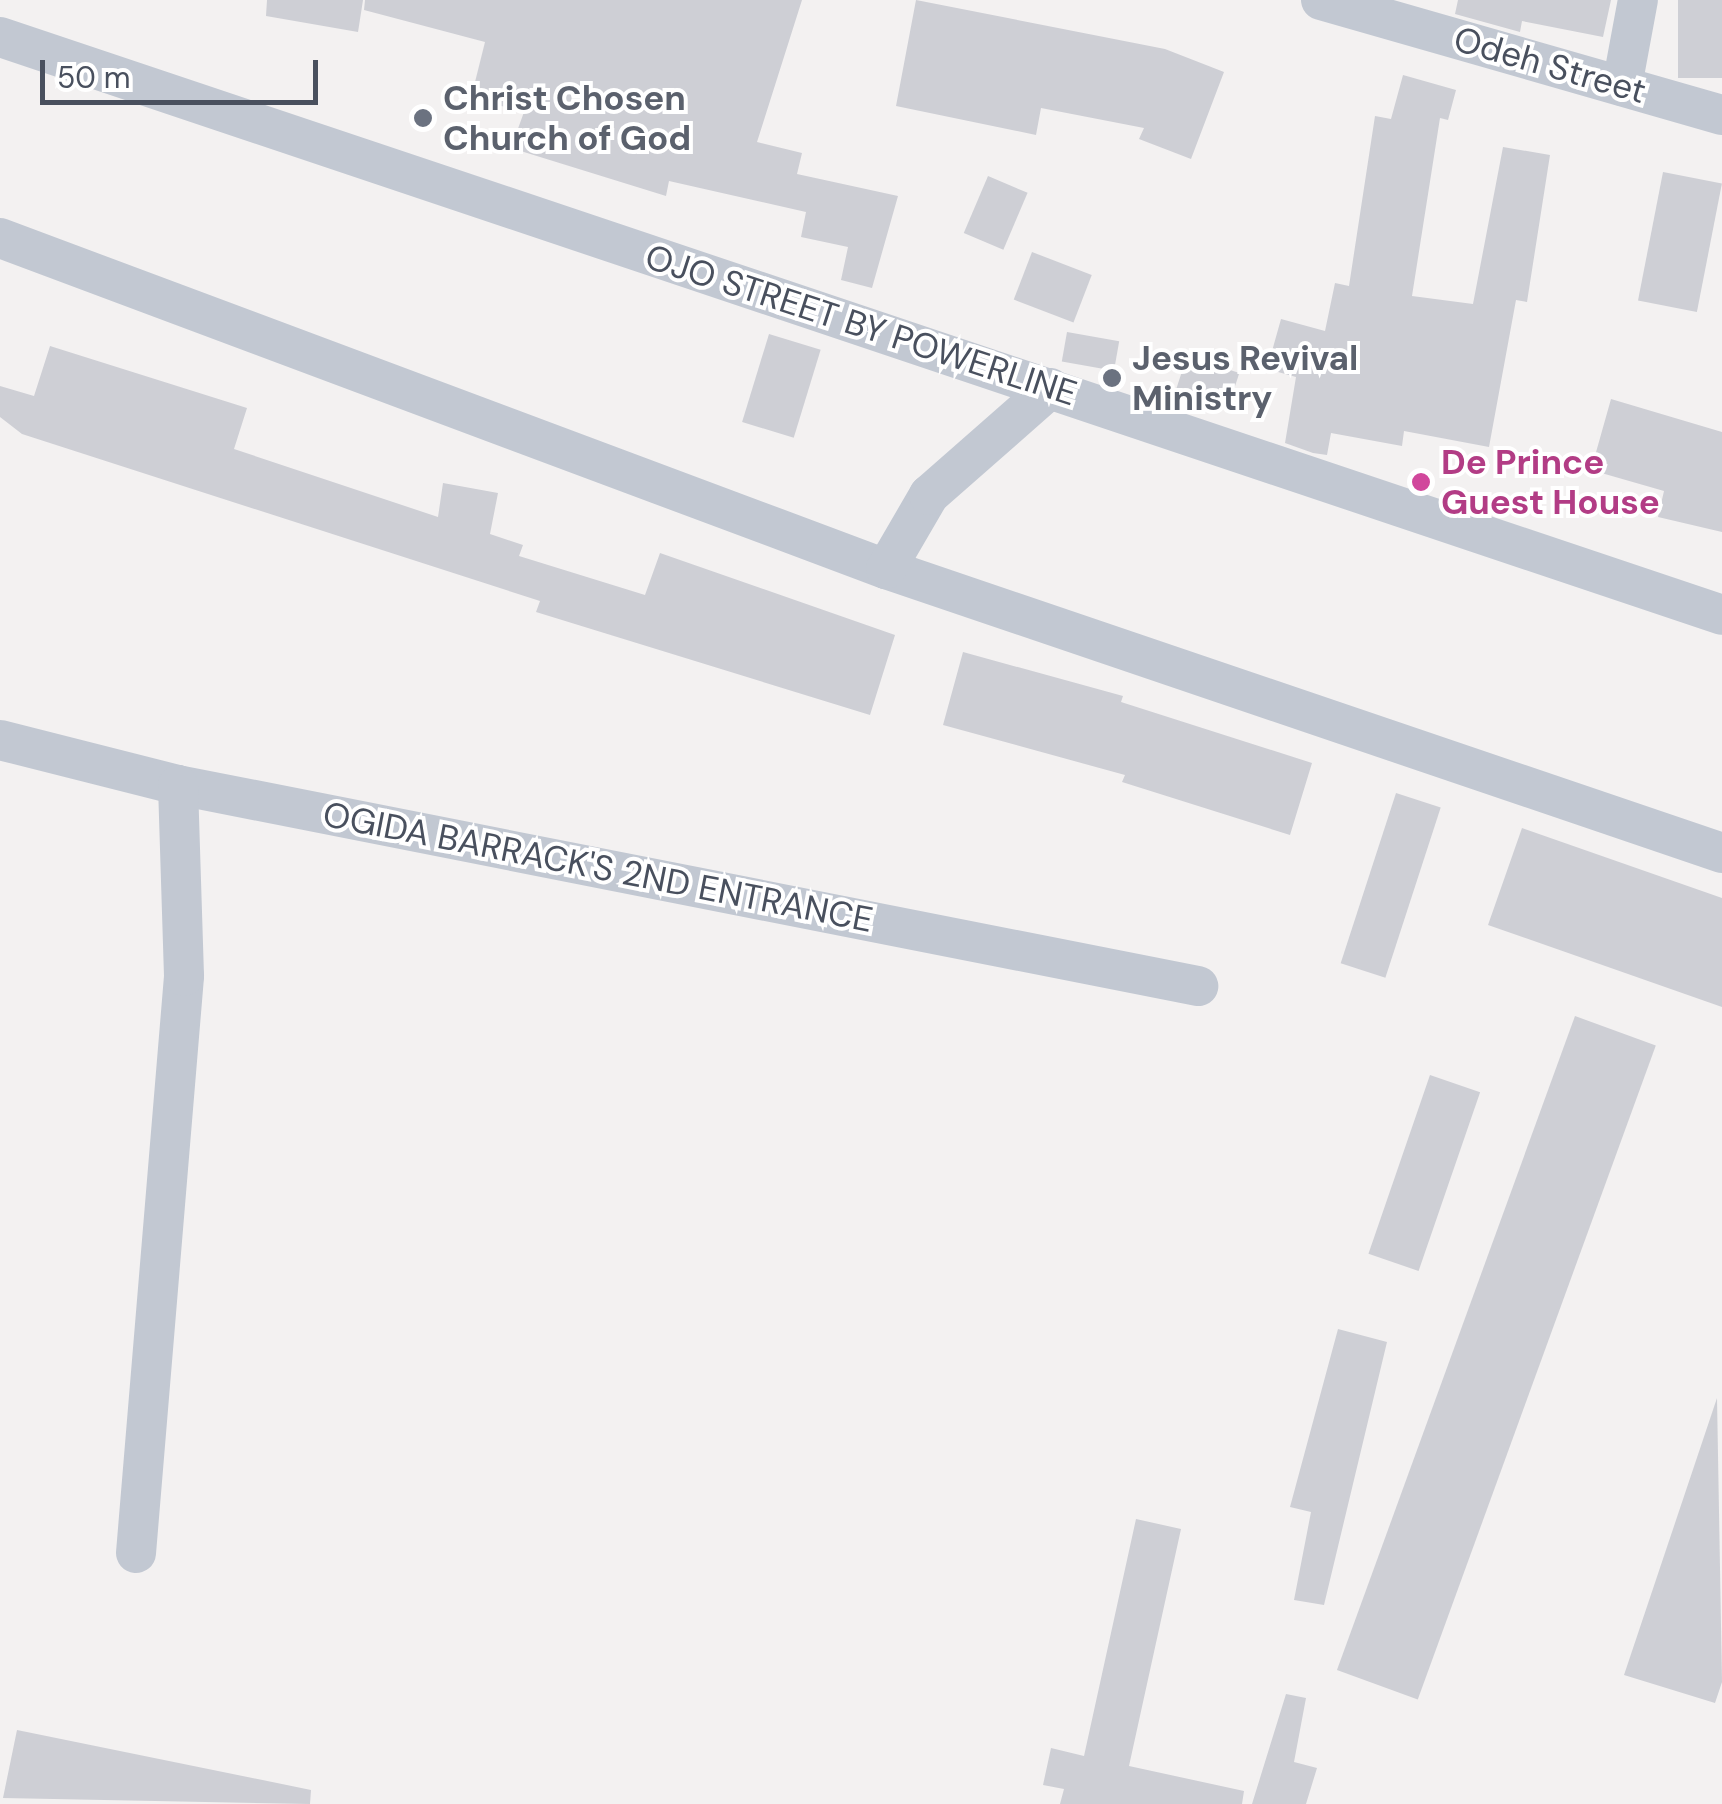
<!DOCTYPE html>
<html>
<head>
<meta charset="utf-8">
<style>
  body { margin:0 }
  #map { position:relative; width:1722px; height:1804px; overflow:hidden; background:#f3f1f1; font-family:"DM Sans",sans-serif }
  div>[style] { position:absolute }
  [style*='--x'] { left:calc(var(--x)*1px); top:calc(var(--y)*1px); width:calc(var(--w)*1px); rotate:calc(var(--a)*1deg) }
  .building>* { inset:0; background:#cecfd5; transform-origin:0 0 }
  .street>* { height:40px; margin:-20px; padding:0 20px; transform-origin:20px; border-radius:20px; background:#c2c8d2 }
  .dots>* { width:28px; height:28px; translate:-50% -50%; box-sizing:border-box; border:5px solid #fff; border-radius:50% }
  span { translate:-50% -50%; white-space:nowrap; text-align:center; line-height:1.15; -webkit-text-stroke:8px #fff; paint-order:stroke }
  .street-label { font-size:35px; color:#49505e }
  .worship-label { font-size:35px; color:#5b616d; font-weight:700 }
  .left { translate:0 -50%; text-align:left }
  .hotel-label { font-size:35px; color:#b23c85; font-weight:700 }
  .scale { position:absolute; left:40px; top:60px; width:278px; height:45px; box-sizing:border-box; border:5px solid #49505e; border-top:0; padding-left:12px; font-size:30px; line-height:35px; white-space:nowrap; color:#49505e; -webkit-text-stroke:8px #fff; paint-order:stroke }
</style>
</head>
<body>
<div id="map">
  <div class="building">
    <div style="clip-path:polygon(267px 0,363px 0,358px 32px,266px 16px)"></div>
    <div style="clip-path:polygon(365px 0,802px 0,757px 142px,802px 153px,797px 174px,898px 196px,872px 288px,841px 280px,848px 247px,801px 237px,806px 212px,669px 181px,666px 196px,511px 148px,524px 112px,471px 98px,485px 42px,364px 10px)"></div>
    <div style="clip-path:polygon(916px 0,1165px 49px,1224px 72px,1191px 159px,1139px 139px,1144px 128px,1041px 108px,1036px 135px,896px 106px)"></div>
    <div style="clip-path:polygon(1458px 0,1611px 0,1603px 37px,1522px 21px,1520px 32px,1455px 14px)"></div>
    <div style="left:1678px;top:0;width:44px;height:78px"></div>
    <div style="clip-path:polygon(1403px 75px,1456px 90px,1448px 120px,1440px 118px,1412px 296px,1473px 304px,1503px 147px,1550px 155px,1527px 302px,1516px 300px,1489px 447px,1404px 431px,1402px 446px,1331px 433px,1327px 455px,1313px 453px,1285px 443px,1296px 377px,1267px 369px,1281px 319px,1325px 331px,1335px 283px,1349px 286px,1375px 116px,1391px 119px)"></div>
    <div style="left:1663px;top:172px;width:60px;height:131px;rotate:11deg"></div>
    <div style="left:988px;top:176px;width:43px;height:62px;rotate:23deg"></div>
    <div style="left:1032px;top:252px;width:64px;height:51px;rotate:21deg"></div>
    <div style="left:1067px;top:332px;width:53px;height:30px;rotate:10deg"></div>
    <div style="left:769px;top:334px;width:54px;height:92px;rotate:17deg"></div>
    <div style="clip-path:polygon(50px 346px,247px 408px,234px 449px,438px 517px,443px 483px,498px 493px,490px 534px,523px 545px,519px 556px,645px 595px,660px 553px,895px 635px,870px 715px,536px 612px,540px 601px,22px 434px,0 417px,0 386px,34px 396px)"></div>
    <div style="left:1187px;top:356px;width:55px;height:39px;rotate:18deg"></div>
    <div style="clip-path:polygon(1611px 399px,1722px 432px,1722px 532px,1658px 517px,1664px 491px,1591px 470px)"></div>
    <div style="clip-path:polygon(963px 652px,1123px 696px,1121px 702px,1312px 763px,1290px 835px,1122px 782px,1125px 775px,943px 725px)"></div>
    <div style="left:1396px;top:793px;width:47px;height:179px;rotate:18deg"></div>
    <div style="clip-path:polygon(1522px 828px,1722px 898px,1722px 1007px,1488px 925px)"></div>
    <div style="left:1575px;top:1016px;width:86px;height:696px;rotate:20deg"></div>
    <div style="left:1430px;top:1075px;width:53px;height:189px;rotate:19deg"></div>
    <div style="clip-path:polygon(1338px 1329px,1387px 1342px,1324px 1605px,1294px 1600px,1311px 1512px,1290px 1507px)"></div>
    <div style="clip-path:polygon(1717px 1398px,1722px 1682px,1715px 1703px,1624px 1675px)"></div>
    <div style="clip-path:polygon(1136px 1519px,1181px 1529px,1129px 1766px,1244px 1791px,1242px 1804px,1060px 1804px,1064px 1789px,1043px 1785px,1051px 1748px,1084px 1756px)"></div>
    <div style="clip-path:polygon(1286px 1694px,1306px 1698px,1294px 1762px,1317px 1768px,1306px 1804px,1252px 1804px)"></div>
    <div style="clip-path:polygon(17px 1730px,311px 1790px,310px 1804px,3px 1798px)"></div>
  </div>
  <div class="street">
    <div style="--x:1321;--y:0;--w:417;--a:16"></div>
    <div style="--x:0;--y:37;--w:1816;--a:18.55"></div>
    <div style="--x:1622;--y:86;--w:87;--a:-79.5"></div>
    <div style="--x:0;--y:238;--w:946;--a:20.49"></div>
    <div style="--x:886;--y:569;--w:883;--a:18.76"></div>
    <div style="--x:886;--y:569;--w:86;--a:-59.8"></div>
    <div style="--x:929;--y:495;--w:162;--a:-41.3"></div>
    <div style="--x:0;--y:740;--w:184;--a:14.2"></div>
    <div style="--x:178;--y:785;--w:1040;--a:11.15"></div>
    <div style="--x:136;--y:1553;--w:579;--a:-85.24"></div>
    <div style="--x:184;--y:976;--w:191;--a:-91.8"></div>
  </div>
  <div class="dots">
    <div style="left:423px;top:118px;background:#6b7280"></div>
    <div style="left:1112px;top:378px;background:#6b7280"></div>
    <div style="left:1421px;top:482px;background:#d1479c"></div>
  </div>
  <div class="street-label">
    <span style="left:1550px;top:65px;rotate:16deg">Odeh Street</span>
    <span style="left:861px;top:325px;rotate:18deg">OJO STREET BY POWERLINE</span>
    <span style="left:598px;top:867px;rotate:11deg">OGIDA BARRACK'S 2ND ENTRANCE</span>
  </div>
  <div class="worship-label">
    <span class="left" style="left:443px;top:118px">Christ Chosen<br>Church of God</span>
    <span class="left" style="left:1132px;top:378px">Jesus Revival<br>Ministry</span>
  </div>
  <div class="hotel-label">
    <span class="left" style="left:1441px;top:482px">De Prince<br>Guest House</span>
  </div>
  <div class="scale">50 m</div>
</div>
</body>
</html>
